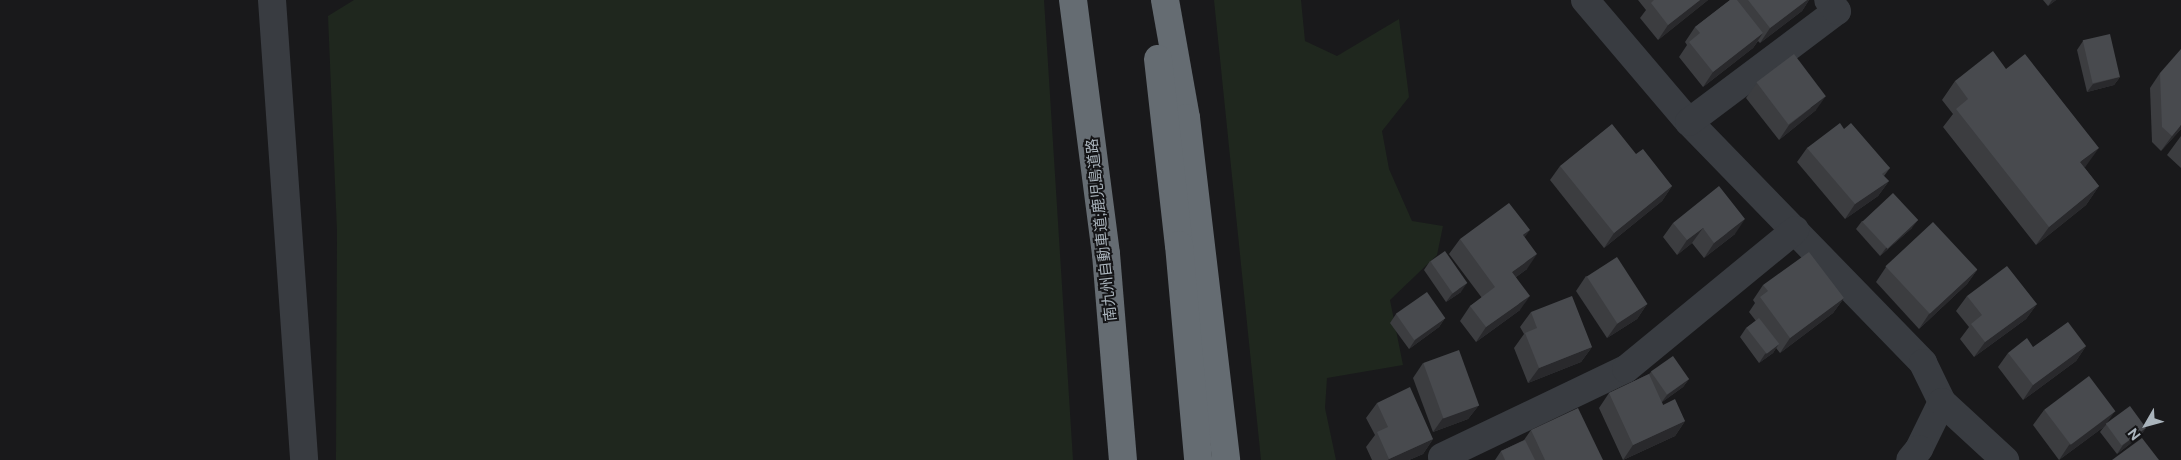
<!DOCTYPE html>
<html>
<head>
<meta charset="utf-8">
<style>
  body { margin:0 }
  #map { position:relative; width:2181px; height:460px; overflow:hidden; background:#19191b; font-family:"Public Sans","Noto Sans JP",sans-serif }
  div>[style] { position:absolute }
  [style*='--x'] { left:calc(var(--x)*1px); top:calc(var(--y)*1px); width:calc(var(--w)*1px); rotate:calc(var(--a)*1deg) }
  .green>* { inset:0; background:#1f271e }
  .minor>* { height:28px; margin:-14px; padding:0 14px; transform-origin:14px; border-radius:14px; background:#393c41 }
  .highway>* { height:28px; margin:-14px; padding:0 14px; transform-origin:14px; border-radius:14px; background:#656c72 }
  .wall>* { inset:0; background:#3c3d40 }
  .shaded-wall>* { inset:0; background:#29292c }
  .building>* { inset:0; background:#484a4e; transform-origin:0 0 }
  span { translate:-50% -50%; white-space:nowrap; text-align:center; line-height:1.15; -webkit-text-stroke:4px #141416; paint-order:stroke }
  .street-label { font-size:15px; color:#aab4bc }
  .north { position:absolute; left:2121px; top:400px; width:50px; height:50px; -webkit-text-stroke:4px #141416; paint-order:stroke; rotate:232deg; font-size:14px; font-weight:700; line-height:20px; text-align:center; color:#aab4bc }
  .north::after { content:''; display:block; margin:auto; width:18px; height:22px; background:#aab4bc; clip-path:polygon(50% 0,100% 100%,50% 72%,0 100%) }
</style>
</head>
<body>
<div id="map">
  <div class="green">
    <div style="clip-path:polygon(354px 0,1044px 0,1073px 460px,336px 460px,337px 231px,328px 16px)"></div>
    <div style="clip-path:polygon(1214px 0,1301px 0,1305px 41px,1337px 56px,1399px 19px,1409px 97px,1382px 131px,1389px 169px,1412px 221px,1443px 226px,1437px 255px,1390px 300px,1403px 365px,1327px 378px,1325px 408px,1336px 460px,1261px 460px)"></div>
  </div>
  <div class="minor">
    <div style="--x:272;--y:0;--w:461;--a:86"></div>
    <div style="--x:1585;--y:0;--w:160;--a:49.6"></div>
    <div style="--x:1689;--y:122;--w:336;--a:45.8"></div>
    <div style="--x:1923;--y:363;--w:43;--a:64"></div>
    <div style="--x:1942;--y:402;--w:52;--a:116.1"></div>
    <div style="--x:1919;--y:449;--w:14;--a:129"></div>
    <div style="--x:1689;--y:122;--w:185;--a:-36.9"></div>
    <div style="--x:1837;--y:11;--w:14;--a:-129"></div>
    <div style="--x:1942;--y:402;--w:86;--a:42.6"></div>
    <div style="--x:1442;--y:457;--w:204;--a:-25.6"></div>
    <div style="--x:1626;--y:369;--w:219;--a:-39.4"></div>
  </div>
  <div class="highway">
    <div style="--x:1073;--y:0;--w:256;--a:82.6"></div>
    <div style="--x:1106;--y:254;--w:207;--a:85.3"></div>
    <div style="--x:1165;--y:0;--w:120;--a:79.9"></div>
    <div style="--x:1186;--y:118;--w:344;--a:83.3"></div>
    <div style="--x:1158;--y:59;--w:187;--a:83.6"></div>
    <div style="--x:1179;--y:245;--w:216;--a:84.9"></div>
  </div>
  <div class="wall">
    <div style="clip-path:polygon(1638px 0,1708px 0,1658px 40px,1640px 18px,1646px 10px)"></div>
    <div style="clip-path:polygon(1730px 0,1809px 0,1802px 11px,1760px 43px,1758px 41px,1753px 48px,1703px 87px,1679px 57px,1687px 45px,1685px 42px,1695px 27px)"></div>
    <div style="clip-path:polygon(2043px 0,2056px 0,2048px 6px)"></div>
    <div style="clip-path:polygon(2083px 41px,2120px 77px,2114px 85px,2087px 92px,2077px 50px)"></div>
    <div style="clip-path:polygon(2006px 69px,2086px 166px,2084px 167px,2099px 186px,2086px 205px,2036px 245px,1943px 127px,1953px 114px,1942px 100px,1955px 81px)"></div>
    <div style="clip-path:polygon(2160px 73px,2181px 129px,2161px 151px,2152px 142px,2150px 88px)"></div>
    <div style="clip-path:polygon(1757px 83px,1816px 110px,1779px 140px,1746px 98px)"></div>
    <div style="clip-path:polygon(1844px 129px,1890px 168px,1884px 176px,1889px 181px,1878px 196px,1845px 219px,1797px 162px,1807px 148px)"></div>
    <div style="clip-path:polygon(2181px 136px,2181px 168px,2167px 155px)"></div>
    <div style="clip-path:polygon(1636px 154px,1672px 186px,1662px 201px,1604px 248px,1550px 180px,1560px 166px)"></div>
    <div style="clip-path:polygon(1862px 221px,1912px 228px,1880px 256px,1856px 229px)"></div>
    <div style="clip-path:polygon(1673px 223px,1735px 234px,1704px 258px,1692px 243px,1677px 255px,1663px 237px)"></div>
    <div style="clip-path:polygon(1525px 237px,1527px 269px,1516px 277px,1520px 310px,1476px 342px,1460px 321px,1470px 306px,1482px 298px,1449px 254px,1460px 239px)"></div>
    <div style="clip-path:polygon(1430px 261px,1461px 292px,1446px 302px,1424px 270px)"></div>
    <div style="clip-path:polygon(1886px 267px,1977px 270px,1967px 284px,1919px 329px,1876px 282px)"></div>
    <div style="clip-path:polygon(1586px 276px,1647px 304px,1637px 319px,1607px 338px,1576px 291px)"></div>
    <div style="clip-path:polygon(1763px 285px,1844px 298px,1833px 313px,1780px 353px,1776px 348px,1773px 353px,1759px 363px,1740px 337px,1746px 328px,1756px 321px,1749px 312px,1755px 303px,1753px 300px)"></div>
    <div style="clip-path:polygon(1967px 296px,2037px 304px,2026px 319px,1974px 357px,1960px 339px,1969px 327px,1956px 311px)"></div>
    <div style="clip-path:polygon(1531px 312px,1592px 347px,1581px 362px,1528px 383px,1514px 348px,1524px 334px,1520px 327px)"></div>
    <div style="clip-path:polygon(1396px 314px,1445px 318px,1439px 327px,1409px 349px,1390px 323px)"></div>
    <div style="clip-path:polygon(2086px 346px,2076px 361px,2023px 400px,1998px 367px,2008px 353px)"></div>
    <div style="clip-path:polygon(1423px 363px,1479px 405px,1468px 419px,1433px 432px,1413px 378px)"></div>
    <div style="clip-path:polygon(1651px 372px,1689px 379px,1683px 387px,1662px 402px,1663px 405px,1685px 421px,1675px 436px,1623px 460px,1599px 408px,1609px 393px,1649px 374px)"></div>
    <div style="clip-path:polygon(1377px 403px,1433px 439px,1423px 454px,1409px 460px,1372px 460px,1366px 447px,1375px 435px,1366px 418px)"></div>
    <div style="clip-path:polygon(2044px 410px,2105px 426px,2059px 460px,2033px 425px)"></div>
    <div style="clip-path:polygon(2106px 424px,2146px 428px,2140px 436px,2117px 454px,2100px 432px)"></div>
    <div style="clip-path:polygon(1531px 430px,1603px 460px,1495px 460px,1501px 451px,1524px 440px)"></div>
  </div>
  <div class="shaded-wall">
    <div style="clip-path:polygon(1700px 0,1708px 0,1658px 40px,1668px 25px)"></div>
    <div style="clip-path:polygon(1807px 0,1809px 0,1802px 11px,1760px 43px,1770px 28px)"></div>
    <div style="clip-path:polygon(2052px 0,2056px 0,2048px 6px)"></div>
    <div style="clip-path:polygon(1763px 33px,1753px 48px,1703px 87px,1713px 72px)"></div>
    <div style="clip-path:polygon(2120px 77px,2114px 85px,2087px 92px,2093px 84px)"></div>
    <div style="clip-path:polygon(1826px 96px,1816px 110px,1779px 140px,1789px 125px)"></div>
    <div style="clip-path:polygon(2181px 125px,2181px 129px,2161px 151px,2172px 136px)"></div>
    <div style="clip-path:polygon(2099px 148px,2086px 166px,2068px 181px,2080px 162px)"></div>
    <div style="clip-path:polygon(1889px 181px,1878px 196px,1845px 219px,1855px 204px)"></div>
    <div style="clip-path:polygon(1672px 186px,1662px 201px,1604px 248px,1614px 233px)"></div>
    <div style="clip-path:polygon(2099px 186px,2086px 205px,2036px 245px,2049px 227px)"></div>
    <div style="clip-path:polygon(1745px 219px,1735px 234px,1704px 258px,1714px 243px)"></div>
    <div style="clip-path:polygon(1918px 220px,1912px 228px,1880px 256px,1886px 248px)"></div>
    <div style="clip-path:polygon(1703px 228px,1692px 243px,1677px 255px,1687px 240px)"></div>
    <div style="clip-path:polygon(1530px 230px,1519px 245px,1523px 235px)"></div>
    <div style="clip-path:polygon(1537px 254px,1527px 269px,1502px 287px,1512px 272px)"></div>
    <div style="clip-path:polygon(1977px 270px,1967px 284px,1919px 329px,1929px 314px)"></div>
    <div style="clip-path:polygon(1467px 283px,1461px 292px,1446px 302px,1452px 294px)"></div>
    <div style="clip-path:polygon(1530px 296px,1520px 310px,1476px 342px,1486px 327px)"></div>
    <div style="clip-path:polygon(1844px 298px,1833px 313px,1780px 353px,1790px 338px)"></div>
    <div style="clip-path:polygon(1647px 304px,1637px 319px,1607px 338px,1617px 324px)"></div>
    <div style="clip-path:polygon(2037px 304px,2026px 319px,1974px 357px,1985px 342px)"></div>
    <div style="clip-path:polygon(1445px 318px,1439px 327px,1409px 349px,1415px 340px)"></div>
    <div style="clip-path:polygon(1779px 344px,1773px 353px,1759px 363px,1765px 354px)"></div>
    <div style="clip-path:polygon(2086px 346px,2076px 361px,2023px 400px,2033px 385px)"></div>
    <div style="clip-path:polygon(1592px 347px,1581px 362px,1528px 383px,1539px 368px)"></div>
    <div style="clip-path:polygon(1689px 379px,1683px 387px,1661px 403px,1667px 395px)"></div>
    <div style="clip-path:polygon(1479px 405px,1468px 419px,1433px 432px,1443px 418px)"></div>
    <div style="clip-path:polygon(2115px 411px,2105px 426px,2059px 460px,2069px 445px)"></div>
    <div style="clip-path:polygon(1685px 421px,1675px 436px,1623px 460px,1633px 445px)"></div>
    <div style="clip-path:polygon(2146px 428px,2140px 436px,2117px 454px,2123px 445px)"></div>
    <div style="clip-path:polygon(1433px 439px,1423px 454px,1409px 460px,1388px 460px,1389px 459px)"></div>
  </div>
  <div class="building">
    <div style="clip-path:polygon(1654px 0,1700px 0,1668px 25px,1651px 3px)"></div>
    <div style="clip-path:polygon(1730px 0,1737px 0,1763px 33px,1713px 72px,1689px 42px,1700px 33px,1695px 27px)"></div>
    <div style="clip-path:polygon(1748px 0,1807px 0,1770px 28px)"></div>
    <div style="left:2110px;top:34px;width:44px;height:28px;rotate:77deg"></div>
    <div style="clip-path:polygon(2181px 49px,2181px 125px,2172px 136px,2162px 127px,2160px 73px)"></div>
    <div style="clip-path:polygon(1993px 51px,2006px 69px,2025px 54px,2099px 148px,2080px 162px,2099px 186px,2049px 227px,1956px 109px,1968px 99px,1955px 81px)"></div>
    <div style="left:1794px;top:54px;width:53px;height:47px;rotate:53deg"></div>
    <div style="clip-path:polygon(1840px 123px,1844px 129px,1851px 123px,1890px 168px,1882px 174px,1889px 181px,1855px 204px,1807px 148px)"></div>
    <div style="clip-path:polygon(1612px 124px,1636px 154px,1643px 149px,1672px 186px,1614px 233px,1560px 166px)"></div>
    <div style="clip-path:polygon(1719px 186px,1745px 219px,1714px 243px,1703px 228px,1687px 240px,1673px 223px)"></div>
    <div style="left:1893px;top:193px;width:37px;height:42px;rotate:47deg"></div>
    <div style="clip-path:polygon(1509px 203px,1530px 230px,1523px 235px,1537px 254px,1512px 272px,1530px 296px,1486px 327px,1470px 306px,1495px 287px,1460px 239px)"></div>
    <div style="left:1933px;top:222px;width:65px;height:65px;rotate:47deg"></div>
    <div style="left:1445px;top:251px;width:39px;height:18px;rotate:55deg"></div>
    <div style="clip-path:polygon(1809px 252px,1844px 298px,1790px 338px,1760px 297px,1768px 291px,1763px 285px)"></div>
    <div style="left:1617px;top:257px;width:56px;height:36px;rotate:57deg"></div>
    <div style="clip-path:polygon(2007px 266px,2037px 304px,1985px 342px,1971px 324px,1982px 315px,1967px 296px)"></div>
    <div style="left:1427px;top:292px;width:32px;height:38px;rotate:55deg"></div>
    <div style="clip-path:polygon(1572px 296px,1592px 347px,1539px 368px,1525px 333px,1537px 328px,1531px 312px)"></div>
    <div style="left:1759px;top:318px;width:33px;height:16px;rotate:52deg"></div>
    <div style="clip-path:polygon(2068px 322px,2086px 346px,2033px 385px,2008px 353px,2027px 338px,2033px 347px)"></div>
    <div style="left:1459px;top:350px;width:59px;height:38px;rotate:70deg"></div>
    <div style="left:1673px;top:356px;width:28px;height:27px;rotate:55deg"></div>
    <div style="clip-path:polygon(1649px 374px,1663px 405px,1675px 399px,1685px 421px,1633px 445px,1609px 393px)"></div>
    <div style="left:2089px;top:376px;width:44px;height:56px;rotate:53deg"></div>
    <div style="clip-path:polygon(1410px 387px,1433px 439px,1389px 459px,1377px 432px,1388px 427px,1377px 403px)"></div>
    <div style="left:2130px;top:406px;width:27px;height:30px;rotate:54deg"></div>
    <div style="clip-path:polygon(1578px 408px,1603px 460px,1545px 460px,1531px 430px)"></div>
    <div style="clip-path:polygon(2142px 438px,2159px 460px,2112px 460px)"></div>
    <div style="clip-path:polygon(1525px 440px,1535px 460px,1505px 460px,1501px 451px)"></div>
  </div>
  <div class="street-label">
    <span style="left:1101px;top:230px;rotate:-96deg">南九州自動車道;鹿児島道路</span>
  </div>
  <div class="north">N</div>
</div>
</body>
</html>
